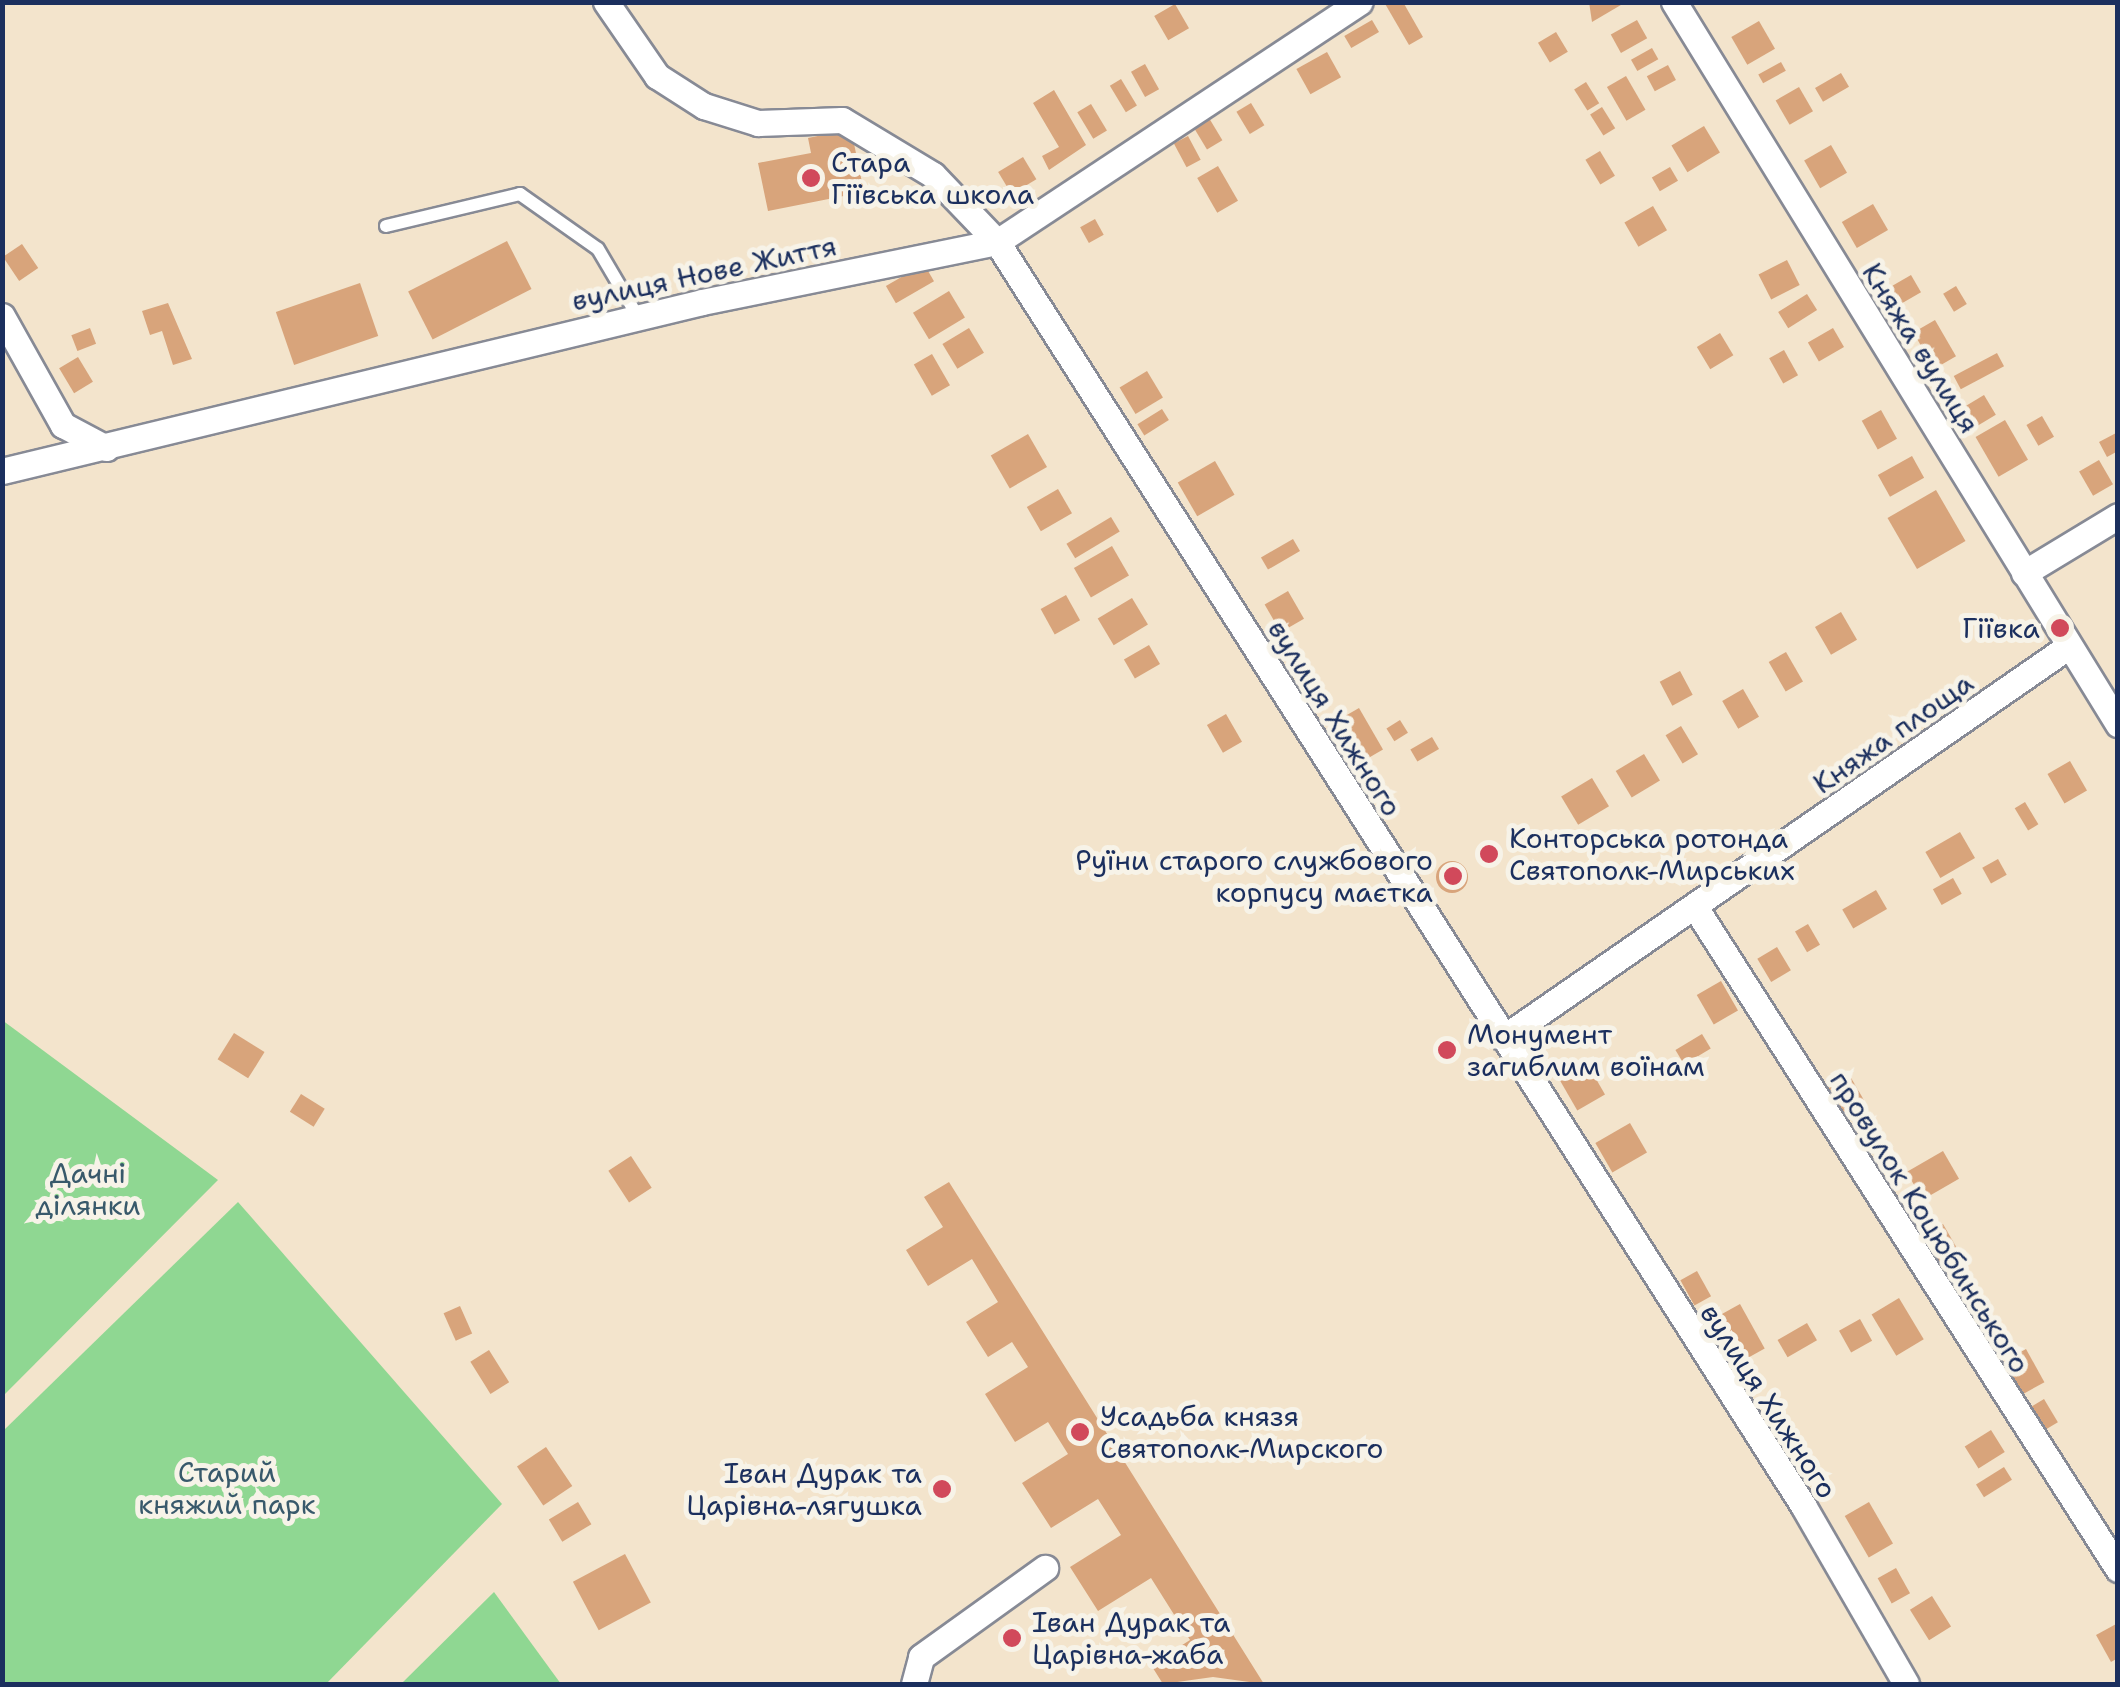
<!DOCTYPE html>
<html>
<head>
<meta charset="utf-8">
<style>
  body { margin:0 }
  #map { position:relative; width:2120px; height:1687px; overflow:hidden; background:#f3e4cc; font-family:"Shantell Sans",sans-serif }
  div>[style] { position:absolute }
  [style*='--x'] { left:calc(var(--x)*1px); top:calc(var(--y)*1px); width:calc(var(--w)*1px); rotate:calc(var(--a)*1deg) }
  .green>* { inset:0; background:#8fd792 }
  .building>* { inset:0; background:#d8a47b; transform-origin:0 0 }
  .round { border-radius:50% }
  .roads { filter:drop-shadow(2px 0 #878a95) drop-shadow(-2px 0 #878a95) drop-shadow(0 2px #878a95) drop-shadow(0 -2px #878a95) }
  .lane>* { height:12px; margin:-6px; padding:0 6px; transform-origin:6px; border-radius:6px; background:#fff }
  .street>* { height:25px; margin:-12.5px; padding:0 12.5px; transform-origin:12.5px; border-radius:12.5px; background:#fff }
  .dots>* { width:28px; height:28px; translate:-50% -50%; box-sizing:border-box; border:5px solid #f7f3e8; border-radius:50% }
  span { translate:-50% -50%; white-space:nowrap; text-align:center; line-height:1.15; -webkit-text-stroke:10px #f7f3e8; paint-order:stroke }
  .poi-label { font-size:28px; color:#1b2f5e }
  .left { translate:0 -50%; text-align:left }
  .right { translate:-100% -50%; text-align:right }
  .street-label { font-size:28px; color:#1b2f5e }
  .park-label { font-size:28px; color:#38596b }
  .frame { position:absolute; inset:0; border:5px solid #1b2f5e; pointer-events:none }
</style>
</head>
<body>
<div id="map">
  <div class="green">
    <div style="clip-path:polygon(2px 1020px,218px 1180px,3px 1396px,2px 1396px)"></div>
    <div style="clip-path:polygon(238px 1202px,502px 1504px,326px 1684px,3px 1684px,3px 1431px)"></div>
    <div style="clip-path:polygon(494px 1592px,561px 1684px,401px 1684px)"></div>
  </div>
  <div class="building">
    <div style="clip-path:polygon(1384px 2px,1403px 2px,1423px 37px,1409px 45px)"></div>
    <div style="clip-path:polygon(1589px 2px,1626px 2px,1592px 22px)"></div>
    <div style="left:1175px;top:4px;width:28px;height:24px;rotate:60deg"></div>
    <div style="left:1372px;top:20px;width:14px;height:32px;rotate:60deg"></div>
    <div style="left:1637px;top:20px;width:21px;height:30px;rotate:61deg"></div>
    <div style="left:1759px;top:21px;width:32px;height:32px;rotate:60deg"></div>
    <div style="left:1556px;top:32px;width:23px;height:21px;rotate:59deg"></div>
    <div style="left:1652px;top:48px;width:13px;height:24px;rotate:61deg"></div>
    <div style="left:1327px;top:52px;width:29px;height:35px;rotate:61deg"></div>
    <div style="left:1781px;top:62px;width:10px;height:26px;rotate:61deg"></div>
    <div style="left:1145px;top:64px;width:29px;height:16px;rotate:61deg"></div>
    <div style="left:1668px;top:65px;width:17px;height:24px;rotate:62deg"></div>
    <div style="left:1841px;top:73px;width:16px;height:30px;rotate:60deg"></div>
    <div style="left:1626px;top:76px;width:39px;height:22px;rotate:60deg"></div>
    <div style="left:1121px;top:79px;width:31px;height:13px;rotate:59deg"></div>
    <div style="left:1586px;top:82px;width:25px;height:14px;rotate:58deg"></div>
    <div style="left:1799px;top:87px;width:28px;height:27px;rotate:60deg"></div>
    <div style="clip-path:polygon(1054px 90px,1086px 145px,1049px 170px,1042px 156px,1059px 147px,1033px 103px)"></div>
    <div style="left:1251px;top:103px;width:26px;height:17px;rotate:59deg"></div>
    <div style="left:1091px;top:104px;width:31px;height:16px;rotate:59deg"></div>
    <div style="left:1602px;top:107px;width:25px;height:14px;rotate:58deg"></div>
    <div style="left:1209px;top:118px;width:26px;height:18px;rotate:59deg"></div>
    <div style="left:1704px;top:126px;width:31px;height:38px;rotate:59deg"></div>
    <div style="clip-path:polygon(851px 129px,864px 192px,768px 211px,758px 163px,811px 153px,808px 138px)"></div>
    <div style="left:1188px;top:136px;width:27px;height:16px;rotate:62deg"></div>
    <div style="left:1831px;top:145px;width:32px;height:31px;rotate:60deg"></div>
    <div style="left:1600px;top:151px;width:29px;height:17px;rotate:59deg"></div>
    <div style="left:1023px;top:157px;width:26px;height:29px;rotate:59deg"></div>
    <div style="left:1218px;top:166px;width:40px;height:24px;rotate:60deg"></div>
    <div style="left:1670px;top:167px;width:16px;height:21px;rotate:60deg"></div>
    <div style="left:1873px;top:204px;width:30px;height:36px;rotate:60deg"></div>
    <div style="left:1653px;top:206px;width:28px;height:33px;rotate:60deg"></div>
    <div style="left:1095px;top:219px;width:18px;height:17px;rotate:61deg"></div>
    <div style="left:507px;top:241px;width:54px;height:111px;rotate:63deg"></div>
    <div style="left:22px;top:244px;width:29px;height:23px;rotate:56deg"></div>
    <div style="left:1787px;top:260px;width:28px;height:32px;rotate:63deg"></div>
    <div style="left:924px;top:264px;width:20px;height:44px;rotate:60deg"></div>
    <div style="left:1911px;top:275px;width:20px;height:29px;rotate:60deg"></div>
    <div style="left:360px;top:283px;width:56px;height:89px;rotate:71deg"></div>
    <div style="left:1956px;top:286px;width:21px;height:15px;rotate:59deg"></div>
    <div style="left:949px;top:291px;width:31px;height:42px;rotate:59deg"></div>
    <div style="left:1807px;top:294px;width:19px;height:34px;rotate:58deg"></div>
    <div style="clip-path:polygon(168px 303px,192px 359px,173px 365px,162px 331px,150px 335px,142px 311px)"></div>
    <div style="left:1935px;top:320px;width:42px;height:25px;rotate:60deg"></div>
    <div style="left:90px;top:328px;width:17px;height:20px;rotate:69deg"></div>
    <div style="left:969px;top:328px;width:29px;height:31px;rotate:59deg"></div>
    <div style="left:1833px;top:328px;width:22px;height:29px;rotate:60deg"></div>
    <div style="left:1720px;top:333px;width:26px;height:27px;rotate:59deg"></div>
    <div style="left:1784px;top:350px;width:29px;height:17px;rotate:61deg"></div>
    <div style="left:1997px;top:353px;width:15px;height:49px;rotate:62deg"></div>
    <div style="left:932px;top:354px;width:36px;height:21px;rotate:60deg"></div>
    <div style="left:78px;top:357px;width:29px;height:22px;rotate:59deg"></div>
    <div style="left:1147px;top:371px;width:31px;height:32px;rotate:59deg"></div>
    <div style="left:1984px;top:395px;width:23px;height:32px;rotate:59deg"></div>
    <div style="left:1162px;top:409px;width:13px;height:29px;rotate:58deg"></div>
    <div style="left:1881px;top:410px;width:33px;height:22px;rotate:61deg"></div>
    <div style="left:2042px;top:416px;width:24px;height:18px;rotate:60deg"></div>
    <div style="left:2005px;top:420px;width:46px;height:34px;rotate:60deg"></div>
    <div style="clip-path:polygon(2118px 432px,2118px 451px,2107px 457px,2099px 442px)"></div>
    <div style="left:1028px;top:434px;width:38px;height:43px;rotate:60deg"></div>
    <div style="left:1912px;top:456px;width:25px;height:39px;rotate:61deg"></div>
    <div style="left:2099px;top:460px;width:28px;height:23px;rotate:60deg"></div>
    <div style="left:1215px;top:461px;width:39px;height:43px;rotate:60deg"></div>
    <div style="left:1058px;top:489px;width:28px;height:36px;rotate:60deg"></div>
    <div style="left:1936px;top:490px;width:59px;height:56px;rotate:60deg"></div>
    <div style="left:1111px;top:517px;width:17px;height:52px;rotate:59deg"></div>
    <div style="left:1293px;top:539px;width:14px;height:37px;rotate:60deg"></div>
    <div style="left:1112px;top:546px;width:34px;height:44px;rotate:60deg"></div>
    <div style="left:1288px;top:591px;width:32px;height:27px;rotate:60deg"></div>
    <div style="left:1066px;top:595px;width:29px;height:29px;rotate:61deg"></div>
    <div style="left:1132px;top:598px;width:31px;height:40px;rotate:59deg"></div>
    <div style="left:1841px;top:612px;width:32px;height:30px;rotate:60deg"></div>
    <div style="left:1149px;top:645px;width:22px;height:29px;rotate:60deg"></div>
    <div style="left:1786px;top:652px;width:34px;height:20px;rotate:60deg"></div>
    <div style="left:1680px;top:671px;width:27px;height:23px;rotate:62deg"></div>
    <div style="left:1743px;top:689px;width:32px;height:24px;rotate:60deg"></div>
    <div style="left:1359px;top:708px;width:48px;height:34px;rotate:60deg"></div>
    <div style="left:1226px;top:714px;width:32px;height:22px;rotate:60deg"></div>
    <div style="left:1400px;top:720px;width:15px;height:16px;rotate:58deg"></div>
    <div style="left:1681px;top:726px;width:33px;height:18px;rotate:59deg"></div>
    <div style="left:1432px;top:737px;width:14px;height:25px;rotate:60deg"></div>
    <div style="left:1644px;top:754px;width:31px;height:33px;rotate:59deg"></div>
    <div style="left:2070px;top:761px;width:34px;height:26px;rotate:60deg"></div>
    <div style="left:1592px;top:778px;width:33px;height:36px;rotate:59deg"></div>
    <div style="left:2025px;top:802px;width:26px;height:12px;rotate:59deg"></div>
    <div style="left:1960px;top:832px;width:30px;height:40px;rotate:60deg"></div>
    <div style="left:1998px;top:859px;width:18px;height:18px;rotate:61deg"></div>
    <div class="round" style="left:1436px;top:861px;width:32px;height:32px"></div>
    <div style="left:1953px;top:878px;width:18px;height:23px;rotate:61deg"></div>
    <div style="left:1876px;top:890px;width:22px;height:39px;rotate:60deg"></div>
    <div style="left:1808px;top:924px;width:24px;height:15px;rotate:60deg"></div>
    <div style="left:1777px;top:947px;width:27px;height:23px;rotate:59deg"></div>
    <div style="left:1721px;top:981px;width:34px;height:28px;rotate:60deg"></div>
    <div style="left:234px;top:1033px;width:36px;height:31px;rotate:32deg"></div>
    <div style="left:1702px;top:1034px;width:17px;height:31px;rotate:59deg"></div>
    <div style="left:1588px;top:1065px;width:34px;height:32px;rotate:60deg"></div>
    <div style="left:1850px;top:1076px;width:28px;height:27px;rotate:60deg"></div>
    <div style="left:301px;top:1094px;width:28px;height:21px;rotate:32deg"></div>
    <div style="left:1630px;top:1123px;width:34px;height:40px;rotate:60deg"></div>
    <div style="left:1943px;top:1151px;width:32px;height:42px;rotate:60deg"></div>
    <div style="left:631px;top:1156px;width:38px;height:27px;rotate:57deg"></div>
    <div style="clip-path:polygon(949px 1182px,1264px 1684px,1213px 1677px,1163px 1684px,1151px 1665px,1190px 1640px,1151px 1578px,1098px 1611px,1070px 1567px,1121px 1535px,1098px 1499px,1051px 1528px,1022px 1483px,1068px 1454px,1048px 1422px,1015px 1442px,985px 1394px,1028px 1367px,1012px 1342px,988px 1357px,966px 1322px,998px 1302px,972px 1259px,928px 1286px,906px 1250px,943px 1227px,924px 1197px)"></div>
    <div style="left:1943px;top:1224px;width:32px;height:32px;rotate:60deg"></div>
    <div style="left:1697px;top:1271px;width:29px;height:19px;rotate:61deg"></div>
    <div style="left:1967px;top:1274px;width:16px;height:24px;rotate:60deg"></div>
    <div style="left:1899px;top:1298px;width:48px;height:32px;rotate:59deg"></div>
    <div style="left:1740px;top:1304px;width:51px;height:32px;rotate:61deg"></div>
    <div style="left:460px;top:1306px;width:30px;height:18px;rotate:66deg"></div>
    <div style="left:1860px;top:1319px;width:25px;height:24px;rotate:61deg"></div>
    <div style="left:1807px;top:1323px;width:20px;height:34px;rotate:60deg"></div>
    <div style="left:2026px;top:1349px;width:38px;height:32px;rotate:61deg"></div>
    <div style="left:489px;top:1350px;width:38px;height:22px;rotate:58deg"></div>
    <div style="left:2044px;top:1399px;width:27px;height:26px;rotate:59deg"></div>
    <div style="left:1991px;top:1430px;width:26px;height:31px;rotate:58deg"></div>
    <div style="left:546px;top:1447px;width:47px;height:35px;rotate:56deg"></div>
    <div style="left:2004px;top:1467px;width:15px;height:33px;rotate:58deg"></div>
    <div style="left:578px;top:1502px;width:26px;height:34px;rotate:59deg"></div>
    <div style="left:1869px;top:1502px;width:48px;height:28px;rotate:60deg"></div>
    <div style="left:625px;top:1554px;width:55px;height:59px;rotate:62deg"></div>
    <div style="left:1896px;top:1568px;width:29px;height:21px;rotate:61deg"></div>
    <div style="left:1932px;top:1596px;width:36px;height:26px;rotate:58deg"></div>
    <div style="clip-path:polygon(2118px 1623px,2118px 1658px,2111px 1662px,2096px 1635px)"></div>
  </div>
  <div class="roads">
    <div class="lane">
      <div style="--x:386;--y:226;--w:138;--a:-13.4"></div>
      <div style="--x:520;--y:194;--w:95;--a:35.2"></div>
      <div style="--x:598;--y:249;--w:79;--a:59.5"></div>
    </div>
    <div class="street">
      <div style="--x:606;--y:2;--w:90;--a:55.4"></div>
      <div style="--x:657;--y:76;--w:56;--a:32.6"></div>
      <div style="--x:704;--y:106;--w:57;--a:17.5"></div>
      <div style="--x:758;--y:123;--w:84;--a:-2"></div>
      <div style="--x:842;--y:120;--w:106;--a:31.1"></div>
      <div style="--x:933;--y:175;--w:93;--a:46.3"></div>
      <div style="--x:997;--y:242;--w:1500;--a:57.46"></div>
      <div style="--x:1804;--y:1507;--w:204;--a:60"></div>
      <div style="--x:1674;--y:2;--w:848;--a:58.41"></div>
      <div style="--x:2;--y:316;--w:125;--a:60.8"></div>
      <div style="--x:63;--y:425;--w:49;--a:28.1"></div>
      <div style="--x:2;--y:471;--w:720;--a:-13.57"></div>
      <div style="--x:702;--y:302;--w:301;--a:-11.5"></div>
      <div style="--x:997;--y:242;--w:435;--a:-33.5"></div>
      <div style="--x:2024;--y:573;--w:110;--a:-31.2"></div>
      <div style="--x:1695;--y:907;--w:786;--a:57.42"></div>
      <div style="--x:1503;--y:1038;--w:688;--a:-34.71"></div>
      <div style="--x:914;--y:1684;--w:28;--a:-75"></div>
      <div style="--x:921;--y:1657;--w:153;--a:-35.7"></div>
    </div>
  </div>
  <div class="dots">
    <div style="left:811px;top:178px;background:#d1495b"></div>
    <div style="left:2060px;top:628px;background:#d1495b"></div>
    <div style="left:1489px;top:854px;background:#d1495b"></div>
    <div style="left:1453px;top:876px;background:#d1495b"></div>
    <div style="left:1447px;top:1050px;background:#d1495b"></div>
    <div style="left:1080px;top:1432px;background:#d1495b"></div>
    <div style="left:942px;top:1489px;background:#d1495b"></div>
    <div style="left:1012px;top:1638px;background:#d1495b"></div>
  </div>
  <div class="poi-label">
    <span class="left" style="left:831px;top:178px">Стара<br>Гіївська школа</span>
    <span class="right" style="left:2040px;top:628px">Гіївка</span>
    <span class="left" style="left:1509px;top:854px">Конторська ротонда<br>Святополк-Мирських</span>
    <span class="right" style="left:1433px;top:876px">Руїни старого службового<br>корпусу маєтка</span>
    <span class="left" style="left:1467px;top:1050px">Монумент<br>загиблим воїнам</span>
    <span class="left" style="left:1100px;top:1432px">Усадьба князя<br>Святополк-Мирского</span>
    <span class="right" style="left:922px;top:1489px">Іван Дурак та<br>Царівна-лягушка</span>
    <span class="left" style="left:1032px;top:1638px">Іван Дурак та<br>Царівна-жаба</span>
  </div>
  <div class="street-label">
    <span style="left:704px;top:273px;rotate:-12deg">вулиця Нове Життя</span>
    <span style="left:1921px;top:348px;rotate:58deg">Княжа вулиця</span>
    <span style="left:1335px;top:718px;rotate:58deg">вулиця Хижного</span>
    <span style="left:1893px;top:733px;rotate:-35deg">Княжа площа</span>
    <span style="left:1930px;top:1222px;rotate:58deg">провулок Коцюбинського</span>
    <span style="left:1769px;top:1401px;rotate:57deg">вулиця Хижного</span>
  </div>
  <div class="park-label">
    <span style="left:88px;top:1189px">Дачні<br>ділянки</span>
    <span style="left:227px;top:1488px">Старий<br>княжий парк</span>
  </div>
  <div class="frame"></div>
</div>
</body>
</html>
